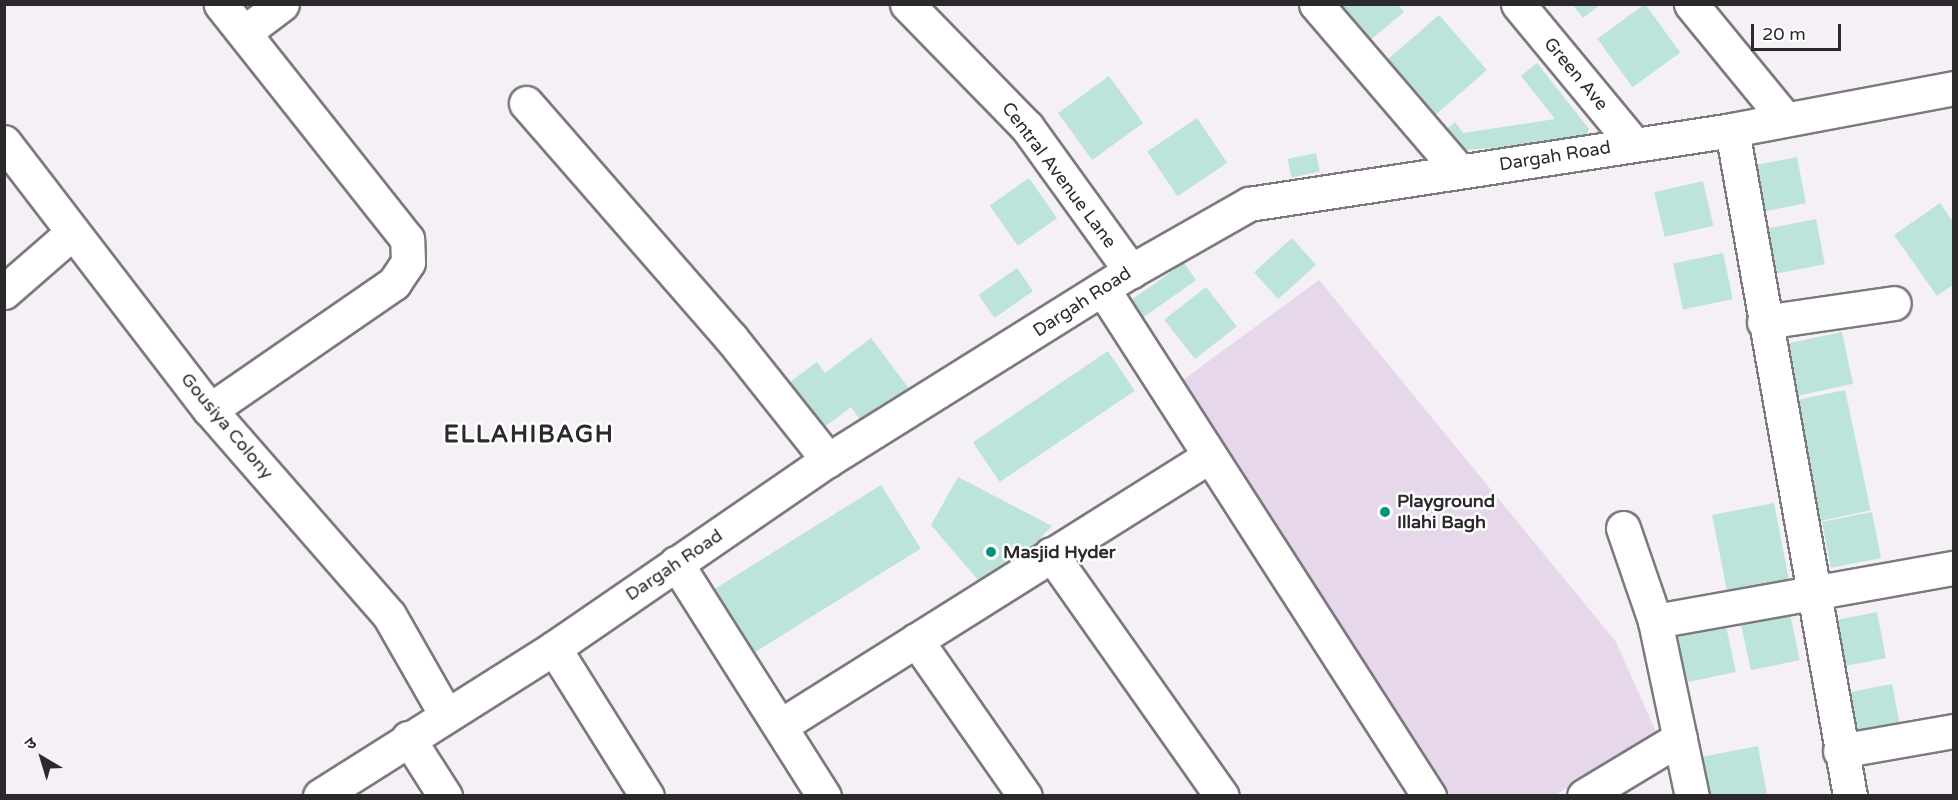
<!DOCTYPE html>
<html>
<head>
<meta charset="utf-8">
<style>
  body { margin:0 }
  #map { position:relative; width:1958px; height:800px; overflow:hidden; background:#f4f0f6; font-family:"Varela Round","Noto Sans Devanagari",sans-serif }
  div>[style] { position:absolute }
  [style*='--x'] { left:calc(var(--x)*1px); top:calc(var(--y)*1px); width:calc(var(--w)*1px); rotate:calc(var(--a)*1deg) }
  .green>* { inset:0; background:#e6d8ea }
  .building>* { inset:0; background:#bde4da; transform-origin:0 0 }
  .roads { filter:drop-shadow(2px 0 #7d797e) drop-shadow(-2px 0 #7d797e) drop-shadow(0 2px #7d797e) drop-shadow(0 -2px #7d797e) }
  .minor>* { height:33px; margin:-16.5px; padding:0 16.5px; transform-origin:16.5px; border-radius:16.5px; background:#fff }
  .dots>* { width:16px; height:16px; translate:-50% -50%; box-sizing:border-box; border:3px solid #fff; border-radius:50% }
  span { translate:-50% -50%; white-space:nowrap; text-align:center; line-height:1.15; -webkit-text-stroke:5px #fff; paint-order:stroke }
  .street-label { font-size:18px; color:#2b292b }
  .poi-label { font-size:18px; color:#2b292b; font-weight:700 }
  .left { translate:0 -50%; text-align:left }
  .district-label { font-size:24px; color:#2b292b; font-weight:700; letter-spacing:1.5px }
  .frame { position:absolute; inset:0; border:6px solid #2b292b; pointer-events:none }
  .north { position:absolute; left:12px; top:728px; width:60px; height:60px; -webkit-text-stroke:4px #fff; paint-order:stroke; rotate:322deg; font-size:16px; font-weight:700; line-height:24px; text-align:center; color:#2b292b }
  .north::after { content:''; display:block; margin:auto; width:21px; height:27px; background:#2b292b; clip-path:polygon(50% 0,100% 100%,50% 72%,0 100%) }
  .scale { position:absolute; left:1751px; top:24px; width:90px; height:27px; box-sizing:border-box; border:3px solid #2b292b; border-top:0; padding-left:8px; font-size:18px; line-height:21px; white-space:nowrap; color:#2b292b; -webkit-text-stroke:4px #fff; paint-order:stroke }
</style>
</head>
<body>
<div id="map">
  <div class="green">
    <div style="clip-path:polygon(1319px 280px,1616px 642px,1657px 734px,1555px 795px,1441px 795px,1179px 383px)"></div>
  </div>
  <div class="building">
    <div style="clip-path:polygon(1340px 4px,1397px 4px,1404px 12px,1363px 46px,1333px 10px)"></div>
    <div style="clip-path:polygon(1572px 4px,1601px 4px,1583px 18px)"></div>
    <div style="left:1645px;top:4px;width:60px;height:59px;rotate:54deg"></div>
    <div style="left:1439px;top:15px;width:73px;height:68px;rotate:49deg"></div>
    <div style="clip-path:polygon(1537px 63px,1589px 129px,1585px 140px,1454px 151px,1441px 134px,1455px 122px,1463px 133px,1555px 119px,1521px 76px)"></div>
    <div style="left:1109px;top:76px;width:58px;height:63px;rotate:54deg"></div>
    <div style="left:1197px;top:118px;width:54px;height:60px;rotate:56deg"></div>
    <div style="left:1316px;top:153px;width:19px;height:29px;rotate:78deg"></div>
    <div style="left:1797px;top:157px;width:47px;height:51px;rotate:79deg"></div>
    <div style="left:1029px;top:178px;width:49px;height:48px;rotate:55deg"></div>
    <div style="left:1703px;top:181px;width:46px;height:50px;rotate:77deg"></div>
    <div style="clip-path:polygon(1940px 203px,1953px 222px,1953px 285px,1937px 296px,1894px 235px)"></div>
    <div style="left:1816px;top:219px;width:46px;height:51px;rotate:79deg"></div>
    <div style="left:1292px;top:238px;width:36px;height:51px;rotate:48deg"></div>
    <div style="left:1723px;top:253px;width:47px;height:51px;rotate:78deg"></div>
    <div style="left:1184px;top:263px;width:21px;height:64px;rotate:55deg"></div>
    <div style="left:1017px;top:268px;width:28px;height:47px;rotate:55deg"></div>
    <div style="left:1206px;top:287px;width:50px;height:53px;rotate:52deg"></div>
    <div style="left:1842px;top:332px;width:53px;height:70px;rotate:78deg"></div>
    <div style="clip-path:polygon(871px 338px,910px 390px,864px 425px,851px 407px,818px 432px,783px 387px,817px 362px,825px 373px)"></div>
    <div style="left:1108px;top:351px;width:48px;height:163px;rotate:56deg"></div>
    <div style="left:1845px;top:390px;width:123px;height:51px;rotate:78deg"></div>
    <div style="clip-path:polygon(958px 477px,1052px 526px,1002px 578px,978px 580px,931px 525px)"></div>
    <div style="left:881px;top:485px;width:75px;height:208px;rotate:58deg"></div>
    <div style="left:1774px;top:503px;width:79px;height:63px;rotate:79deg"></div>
    <div style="left:1872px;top:512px;width:47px;height:51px;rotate:79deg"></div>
    <div style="left:1877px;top:612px;width:47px;height:51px;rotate:79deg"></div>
    <div style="left:1790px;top:614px;width:47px;height:50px;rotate:78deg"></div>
    <div style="left:1726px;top:626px;width:47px;height:51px;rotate:78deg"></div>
    <div style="left:1892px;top:684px;width:47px;height:51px;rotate:79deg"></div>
    <div style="clip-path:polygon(1758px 746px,1767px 795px,1703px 795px,1696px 758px)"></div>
  </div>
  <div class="roads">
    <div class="minor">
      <div style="--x:907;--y:4;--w:172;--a:45.7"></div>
      <div style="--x:1027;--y:127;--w:178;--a:54.2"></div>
      <div style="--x:1316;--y:4;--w:220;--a:49.4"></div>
      <div style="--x:1518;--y:4;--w:180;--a:50.4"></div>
      <div style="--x:1691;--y:4;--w:149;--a:50.7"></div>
      <div style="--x:245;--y:32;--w:46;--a:-37.1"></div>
      <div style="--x:526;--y:103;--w:312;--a:48.9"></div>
      <div style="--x:731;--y:338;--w:156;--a:51.5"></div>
      <div style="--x:1732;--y:130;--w:676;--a:79.95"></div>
      <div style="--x:4;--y:142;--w:338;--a:52.5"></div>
      <div style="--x:210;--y:410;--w:272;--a:48.9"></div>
      <div style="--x:389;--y:615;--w:113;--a:60.3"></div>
      <div style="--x:1104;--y:291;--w:601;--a:57.24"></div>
      <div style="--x:4;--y:292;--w:91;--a:-41"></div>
      <div style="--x:1764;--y:322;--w:131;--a:-8.3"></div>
      <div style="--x:210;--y:410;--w:224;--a:-34.6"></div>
      <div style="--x:394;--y:283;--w:25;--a:-56"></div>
      <div style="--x:408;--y:262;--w:23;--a:-92"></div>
      <div style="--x:407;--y:239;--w:300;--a:-128.4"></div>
      <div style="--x:1623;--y:528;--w:98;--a:71"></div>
      <div style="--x:1655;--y:621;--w:179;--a:78.1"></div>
      <div style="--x:1051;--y:554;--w:296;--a:54.8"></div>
      <div style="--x:676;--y:563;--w:276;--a:57.6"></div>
      <div style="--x:1655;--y:621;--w:304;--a:-10.1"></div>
      <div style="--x:916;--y:640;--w:190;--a:55.1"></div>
      <div style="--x:554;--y:648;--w:175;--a:57.9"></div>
      <div style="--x:780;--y:726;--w:506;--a:-32.15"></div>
      <div style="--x:408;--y:738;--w:69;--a:57.5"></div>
      <div style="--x:1840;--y:751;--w:116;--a:-10"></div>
      <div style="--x:320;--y:796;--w:277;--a:-32.3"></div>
      <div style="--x:554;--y:648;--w:332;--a:-34.5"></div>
      <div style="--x:828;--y:460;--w:357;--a:-32"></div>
      <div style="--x:1131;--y:271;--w:136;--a:-29.6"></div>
      <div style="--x:1249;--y:204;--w:489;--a:-8.7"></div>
      <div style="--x:1732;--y:130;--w:226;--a:-10.7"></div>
      <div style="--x:1584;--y:796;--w:112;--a:-31.1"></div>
    </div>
  </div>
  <div class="dots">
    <div style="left:1385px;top:512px;background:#09937e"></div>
    <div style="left:991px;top:552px;background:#09937e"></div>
  </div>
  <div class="street-label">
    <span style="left:1576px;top:74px;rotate:50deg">Green Ave</span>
    <span style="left:1555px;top:156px;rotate:-9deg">Dargah Road</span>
    <span style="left:1059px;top:175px;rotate:53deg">Central Avenue Lane</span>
    <span style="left:1082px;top:302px;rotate:-33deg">Dargah Road</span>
    <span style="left:227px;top:426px;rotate:50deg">Gousiya Colony</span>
    <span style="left:674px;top:565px;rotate:-34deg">Dargah Road</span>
  </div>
  <div class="poi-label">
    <span class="left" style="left:1397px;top:512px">Playground<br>Illahi Bagh</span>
    <span class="left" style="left:1003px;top:552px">Masjid Hyder</span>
  </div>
  <div class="district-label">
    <span style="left:529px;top:435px">ELLAHIBAGH</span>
  </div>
  <div class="frame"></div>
  <div class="north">उ</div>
  <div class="scale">20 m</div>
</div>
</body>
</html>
